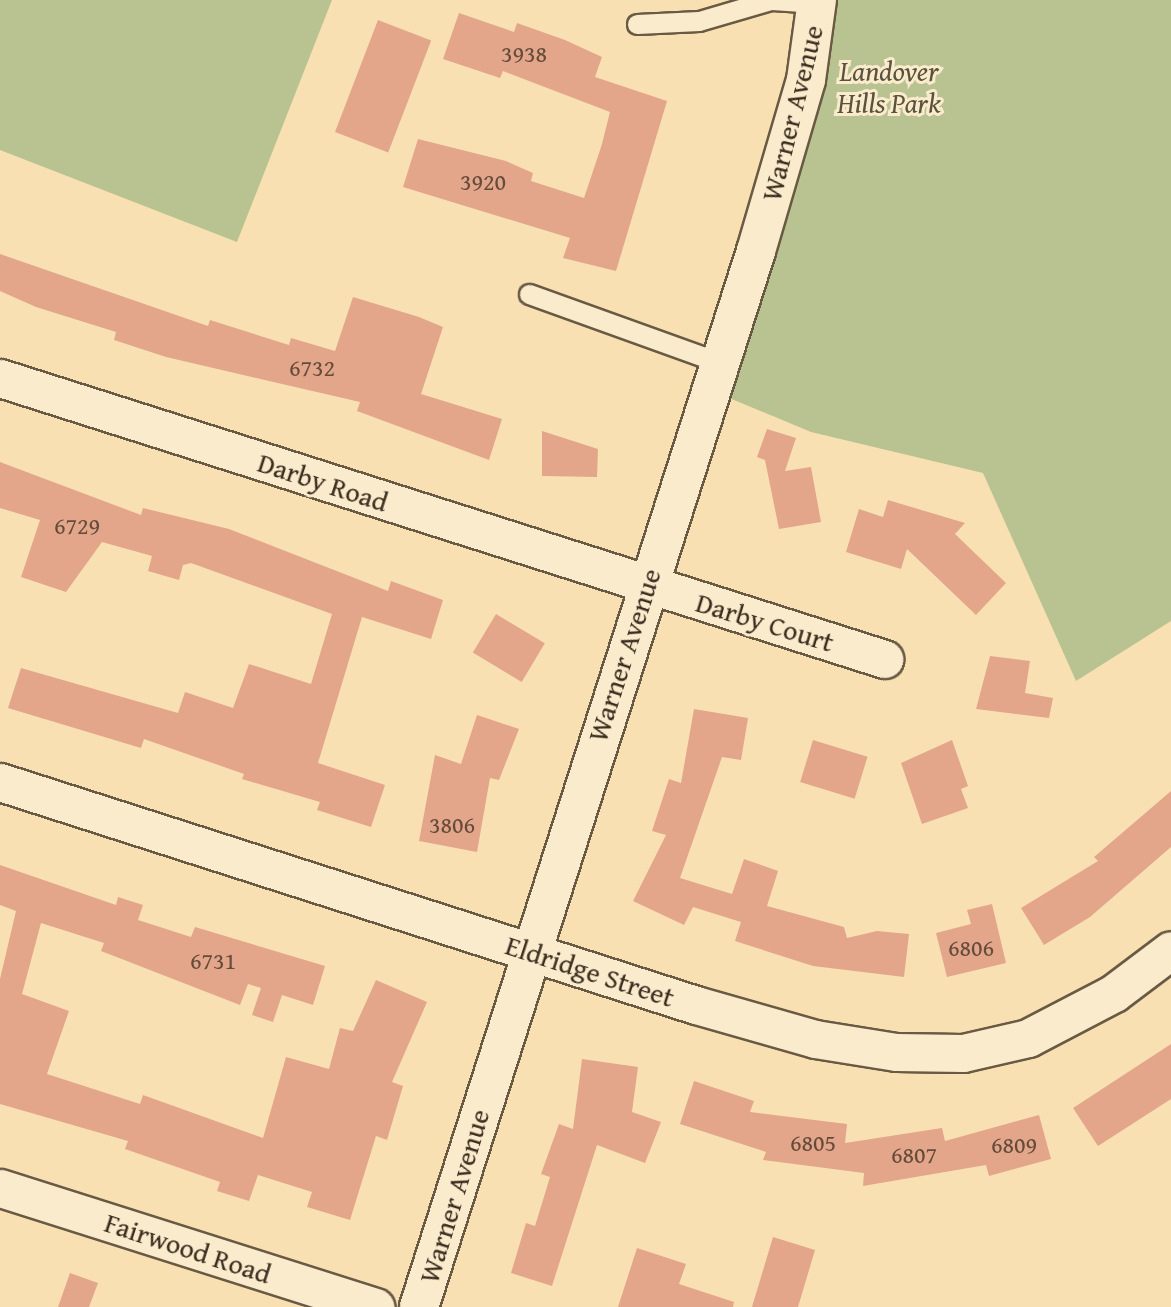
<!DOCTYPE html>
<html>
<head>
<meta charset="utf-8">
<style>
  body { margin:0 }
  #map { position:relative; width:1171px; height:1307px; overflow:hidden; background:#f9e0b2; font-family:"Gentium Book Plus",serif }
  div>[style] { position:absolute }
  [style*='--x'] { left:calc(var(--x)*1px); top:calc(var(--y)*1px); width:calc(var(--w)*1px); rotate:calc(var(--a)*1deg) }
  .green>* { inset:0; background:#b8c391 }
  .building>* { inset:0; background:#e3a68b; transform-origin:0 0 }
  .roads { filter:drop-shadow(2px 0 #695a44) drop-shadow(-2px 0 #695a44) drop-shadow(0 2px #695a44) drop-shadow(0 -2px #695a44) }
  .lane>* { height:19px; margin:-9.5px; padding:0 9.5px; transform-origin:9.5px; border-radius:9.5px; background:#fbebcd }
  .street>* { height:37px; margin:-18.5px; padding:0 18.5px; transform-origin:18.5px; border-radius:18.5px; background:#fbebcd }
  .secondary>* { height:38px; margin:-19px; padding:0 19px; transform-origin:19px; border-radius:19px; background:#fbebcd }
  span { translate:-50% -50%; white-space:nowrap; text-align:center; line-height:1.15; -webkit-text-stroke:6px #fbebcd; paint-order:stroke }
  .number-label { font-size:24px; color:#644b3a }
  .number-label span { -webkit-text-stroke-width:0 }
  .park-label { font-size:28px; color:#59523c; font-style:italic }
  .street-label { font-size:28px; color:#392d1f }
</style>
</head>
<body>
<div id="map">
  <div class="green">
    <div style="clip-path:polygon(0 0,332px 0,237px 242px,0 150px)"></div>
    <div style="clip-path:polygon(817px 0,1171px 0,1171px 621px,1076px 681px,983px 473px,811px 432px,710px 390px)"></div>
  </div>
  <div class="building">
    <div style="clip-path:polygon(459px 13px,514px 32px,517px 23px,565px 40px,602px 57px,595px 77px,667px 101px,616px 271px,563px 258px,570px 238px,403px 187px,418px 139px,506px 161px,533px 173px,531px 181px,584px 198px,602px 144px,610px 112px,503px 71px,500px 78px,443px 59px)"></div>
    <div style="left:378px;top:20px;width:57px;height:120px;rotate:21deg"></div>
    <div style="clip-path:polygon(0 254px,208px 326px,210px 320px,289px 345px,291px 338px,335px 351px,353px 297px,419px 317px,443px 327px,421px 394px,502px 419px,489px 460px,357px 411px,360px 402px,166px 357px,114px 340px,116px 332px,36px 307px,0 291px)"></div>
    <div style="clip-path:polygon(767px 429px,796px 438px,785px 471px,811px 467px,821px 522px,779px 529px,765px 460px,757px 457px)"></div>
    <div style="clip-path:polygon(542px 431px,598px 449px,597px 477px,542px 476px)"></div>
    <div style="clip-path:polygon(0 462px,141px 515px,143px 508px,229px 529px,388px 591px,391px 581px,443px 600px,431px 639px,362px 617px,318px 763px,385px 785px,371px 827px,317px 810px,320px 802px,242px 779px,244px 774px,144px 739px,141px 748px,8px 708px,21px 668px,178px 713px,185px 692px,233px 708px,249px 664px,311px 684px,332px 614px,191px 563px,183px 565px,179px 580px,148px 571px,152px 556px,102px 542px,66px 592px,21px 577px,40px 520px,0 508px)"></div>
    <div style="clip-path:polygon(888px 500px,965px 523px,955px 534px,1006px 583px,976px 615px,907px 549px,901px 569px,846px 552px,859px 509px,883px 517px)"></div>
    <div style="left:496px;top:614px;width:57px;height:45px;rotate:31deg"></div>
    <div style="clip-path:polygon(990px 656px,1030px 661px,1025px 693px,1053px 698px,1049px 718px,976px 709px)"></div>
    <div style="clip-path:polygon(694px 709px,748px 718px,741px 760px,722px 757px,680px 878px,732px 894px,744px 859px,778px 871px,767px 906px,844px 927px,847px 938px,877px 931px,909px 934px,904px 977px,813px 966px,735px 941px,741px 922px,693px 907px,684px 925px,633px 901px,666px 835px,652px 831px,669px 779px,681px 783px)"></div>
    <div style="clip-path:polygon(477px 715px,519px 729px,499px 780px,490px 778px,477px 852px,419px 841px,435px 755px,461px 764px)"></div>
    <div style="left:813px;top:740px;width:57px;height:44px;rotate:17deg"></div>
    <div style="clip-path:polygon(952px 740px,968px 786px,961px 789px,968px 808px,922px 824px,901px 763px)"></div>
    <div style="clip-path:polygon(1171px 791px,1171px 847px,1090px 917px,1044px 945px,1021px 908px,1098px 861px,1094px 857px)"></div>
    <div style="clip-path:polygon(0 865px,116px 905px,118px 897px,143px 905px,138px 920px,191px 937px,195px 927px,325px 966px,313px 1005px,282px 995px,273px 1022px,252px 1015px,261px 988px,248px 984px,240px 1005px,101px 951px,104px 943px,41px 923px,22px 994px,69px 1011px,47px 1074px,140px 1104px,143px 1095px,263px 1138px,286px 1057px,329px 1069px,340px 1028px,353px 1031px,376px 980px,427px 1002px,392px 1082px,403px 1086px,387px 1140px,376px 1136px,350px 1220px,307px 1207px,312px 1192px,258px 1175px,249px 1201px,217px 1191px,220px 1182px,125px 1149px,128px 1141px,0 1104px,0 979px,16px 911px,0 905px)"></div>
    <div style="clip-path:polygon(992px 904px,1006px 963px,947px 977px,936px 933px,971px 924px,967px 910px)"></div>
    <div style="clip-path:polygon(1171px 1044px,1171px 1099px,1098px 1146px,1073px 1108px)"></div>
    <div style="clip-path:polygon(582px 1059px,638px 1067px,632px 1112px,661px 1122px,645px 1163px,597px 1145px,552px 1286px,511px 1273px,526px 1223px,535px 1226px,550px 1177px,541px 1174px,559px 1124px,573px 1129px)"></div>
    <div style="clip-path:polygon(694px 1081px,754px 1101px,750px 1112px,847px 1124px,845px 1143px,942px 1128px,945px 1141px,1039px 1115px,1051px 1159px,989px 1176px,986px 1165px,863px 1186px,864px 1173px,763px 1160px,766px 1152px,680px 1124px)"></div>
    <div style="clip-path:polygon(773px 1237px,815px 1250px,798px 1307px,752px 1307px)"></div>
    <div style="clip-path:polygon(637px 1248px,686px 1264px,679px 1284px,734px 1302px,733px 1307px,618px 1307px)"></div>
    <div style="clip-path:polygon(70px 1273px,98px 1283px,89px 1307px,58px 1307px)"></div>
  </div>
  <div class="roads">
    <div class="lane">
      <div style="--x:772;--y:0;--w:45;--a:3.8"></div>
      <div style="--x:637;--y:24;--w:62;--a:-2.8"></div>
      <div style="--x:699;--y:21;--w:75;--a:-16.3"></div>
      <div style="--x:529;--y:294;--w:201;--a:19.8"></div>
    </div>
    <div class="street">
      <div style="--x:0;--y:378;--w:928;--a:17.63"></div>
      <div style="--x:0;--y:782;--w:731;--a:17.77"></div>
      <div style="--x:696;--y:1005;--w:124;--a:15.9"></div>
      <div style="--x:815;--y:1039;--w:82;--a:9.1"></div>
      <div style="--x:896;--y:1052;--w:67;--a:0.9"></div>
      <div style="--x:963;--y:1053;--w:67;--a:-13"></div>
      <div style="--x:1028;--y:1038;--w:97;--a:-27.6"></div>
      <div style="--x:1114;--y:993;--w:71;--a:-37"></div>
      <div style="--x:0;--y:1188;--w:394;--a:17.6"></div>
    </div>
    <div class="secondary">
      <div style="--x:419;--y:1307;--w:1108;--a:-72.3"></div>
      <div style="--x:756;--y:251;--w:178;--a:-73.7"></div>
      <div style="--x:806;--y:80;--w:81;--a:-82.2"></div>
    </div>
  </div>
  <div class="number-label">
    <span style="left:524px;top:54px">3938</span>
    <span style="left:483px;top:182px">3920</span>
    <span style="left:312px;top:368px">6732</span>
    <span style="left:77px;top:526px">6729</span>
    <span style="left:452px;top:825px">3806</span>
    <span style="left:971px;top:948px">6806</span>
    <span style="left:213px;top:961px">6731</span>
    <span style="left:813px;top:1143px">6805</span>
    <span style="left:1014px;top:1145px">6809</span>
    <span style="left:914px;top:1155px">6807</span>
  </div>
  <div class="park-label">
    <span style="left:889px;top:87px">Landover<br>Hills Park</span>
  </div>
  <div class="street-label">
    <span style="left:792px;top:113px;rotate:-76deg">Warner Avenue</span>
    <span style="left:323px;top:482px;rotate:18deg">Darby Road</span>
    <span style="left:765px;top:622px;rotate:17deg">Darby Court</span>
    <span style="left:624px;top:655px;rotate:-72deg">Warner Avenue</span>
    <span style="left:590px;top:971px;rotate:18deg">Eldridge Street</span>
    <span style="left:454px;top:1196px;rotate:-73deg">Warner Avenue</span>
    <span style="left:188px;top:1248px;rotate:18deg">Fairwood Road</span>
  </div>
</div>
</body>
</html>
